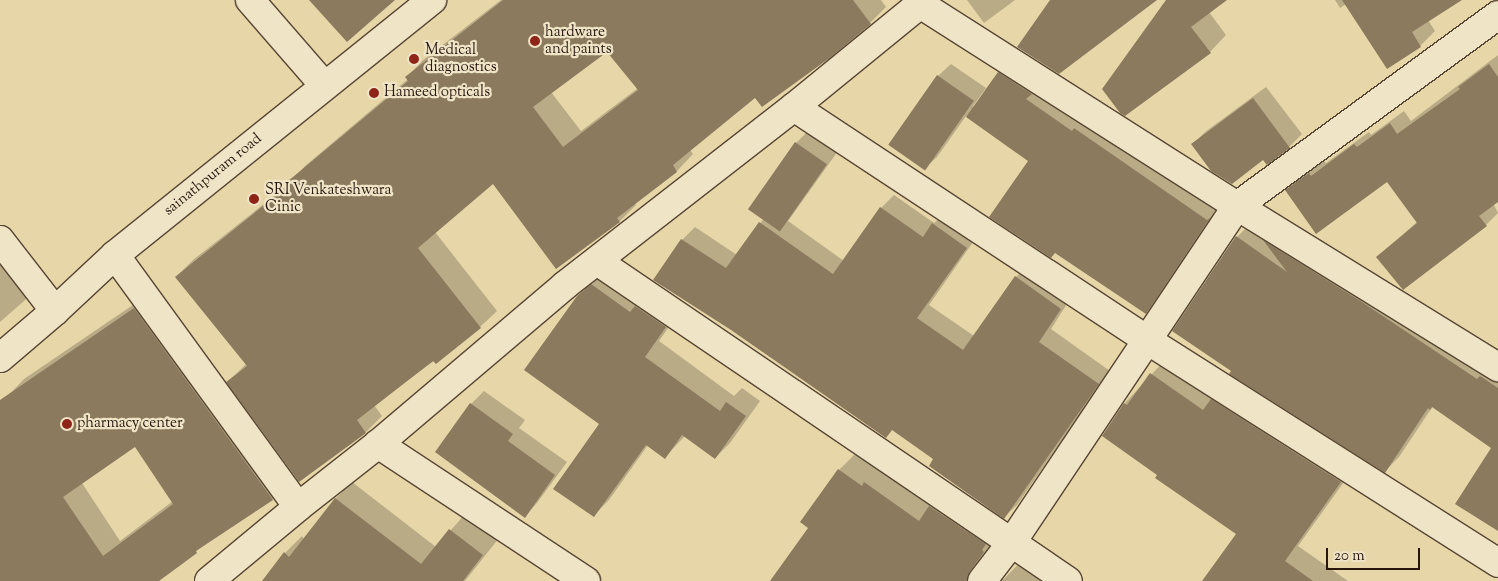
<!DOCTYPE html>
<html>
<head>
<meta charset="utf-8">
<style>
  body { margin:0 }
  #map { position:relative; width:1498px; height:581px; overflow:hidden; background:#e7d6a8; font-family:"Sorts Mill Goudy",serif }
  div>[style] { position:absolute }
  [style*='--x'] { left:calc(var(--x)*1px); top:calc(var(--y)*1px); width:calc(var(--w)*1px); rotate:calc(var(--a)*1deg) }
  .shadow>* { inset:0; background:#0003 }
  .building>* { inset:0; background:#8b7a5e; transform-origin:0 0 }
  .roads { filter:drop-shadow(1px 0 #584634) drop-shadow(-1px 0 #584634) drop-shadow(0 1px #584634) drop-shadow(0 -1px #584634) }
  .minor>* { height:28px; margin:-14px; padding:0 14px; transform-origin:14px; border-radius:14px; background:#efe4c6 }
  .dots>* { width:14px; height:14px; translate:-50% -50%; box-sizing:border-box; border:2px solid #efe4c6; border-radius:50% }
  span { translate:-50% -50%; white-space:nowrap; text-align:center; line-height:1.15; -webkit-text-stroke:4.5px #efe4c6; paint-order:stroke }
  .poi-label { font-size:15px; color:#28160e }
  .left { translate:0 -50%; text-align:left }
  .street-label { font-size:15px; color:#28160e }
  .scale { position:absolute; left:1326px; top:548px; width:94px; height:22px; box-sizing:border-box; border:2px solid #28160e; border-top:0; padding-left:6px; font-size:15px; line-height:18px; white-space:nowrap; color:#28160e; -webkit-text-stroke:4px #efe4c6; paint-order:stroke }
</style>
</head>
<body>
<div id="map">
  <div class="shadow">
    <div style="clip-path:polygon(evenodd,501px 0,881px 0,886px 7px,870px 23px,755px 97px,690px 150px,693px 154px,677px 171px,635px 203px,636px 205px,620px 221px,556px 267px,493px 182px,435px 232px,497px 311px,480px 327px,374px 405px,382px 416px,366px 432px,300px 481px,228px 382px,246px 364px,176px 277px,193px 260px,289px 184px,305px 166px,408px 79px,407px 77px,423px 60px,501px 0,607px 50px,638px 88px,581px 131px,551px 92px,607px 50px)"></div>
    <div style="clip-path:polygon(967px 0,1015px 0,984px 23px)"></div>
    <div style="clip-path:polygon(1167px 0,1225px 0,1209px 12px,1226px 35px,1210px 52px)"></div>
    <div style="clip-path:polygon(1335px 0,1459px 0,1428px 20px,1435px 31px,1420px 46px,1346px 4px,1340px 8px)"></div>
    <div style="clip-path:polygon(1498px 55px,1498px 200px,1493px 203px,1498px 213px,1486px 225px,1378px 257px,1418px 221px,1388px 180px,1287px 190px,1300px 177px,1323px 160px,1326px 163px,1369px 132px,1371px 135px,1404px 111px,1411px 121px)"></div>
    <div style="clip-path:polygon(1013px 60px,1221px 207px,1159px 299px,1146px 312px,1030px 161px,966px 116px,937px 157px,924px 169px,938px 76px,951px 64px,986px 88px,973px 106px,975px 108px,999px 73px)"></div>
    <div style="clip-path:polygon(1266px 87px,1302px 134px,1289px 147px,1267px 163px,1263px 159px,1193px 144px,1205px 132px)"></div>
    <div style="clip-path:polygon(809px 130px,838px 151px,788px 221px,844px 261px,881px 208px,894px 195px,934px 223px,946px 212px,978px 235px,929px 305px,974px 336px,1016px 277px,1028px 265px,1072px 296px,1051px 329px,1110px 371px,1017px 505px,1004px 517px,935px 459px,893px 429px,885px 437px,682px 240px,695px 227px,737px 255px,764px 218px,796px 143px)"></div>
    <div style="clip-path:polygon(1251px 223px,1498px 365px,1498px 529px,1492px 448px,1433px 406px,1399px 457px,1385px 471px,1233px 371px,1237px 237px)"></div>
    <div style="clip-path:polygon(0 254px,32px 294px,0 322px)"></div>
    <div style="clip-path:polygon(607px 270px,680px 311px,659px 341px,734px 396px,742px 388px,760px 401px,730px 443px,715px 458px,685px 436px,665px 457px,648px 445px,609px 500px,594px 515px,600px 423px,578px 297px)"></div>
    <div style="clip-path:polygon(evenodd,152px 292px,289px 482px,273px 499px,206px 543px,157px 581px,0 581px,0 404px,24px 379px,152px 292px,135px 445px,173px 501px,120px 541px,82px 483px,135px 445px)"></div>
    <div style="clip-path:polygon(1165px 360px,1354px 468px,1298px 546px,1348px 581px,1203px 581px,1237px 533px,1104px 435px,1125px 403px)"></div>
    <div style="clip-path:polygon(484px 391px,525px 420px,519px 428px,567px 462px,537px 503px,525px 516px,437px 452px,471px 404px)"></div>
    <div style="clip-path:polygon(856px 453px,879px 469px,882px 466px,1002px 527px,998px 580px,1004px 579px,1027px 555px,1062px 581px,772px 581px,810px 528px,839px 470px)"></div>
    <div style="clip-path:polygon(352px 482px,436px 547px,466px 513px,499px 538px,465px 581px,263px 581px,285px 553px,302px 536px,304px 539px,334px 500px)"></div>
  </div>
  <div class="building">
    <div style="clip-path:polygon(309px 0,395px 0,347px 42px)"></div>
    <div style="clip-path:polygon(evenodd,503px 0,853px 0,871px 24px,831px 57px,762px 107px,755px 98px,673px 165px,677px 172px,617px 218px,620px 222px,556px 269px,493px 184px,418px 248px,481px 328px,436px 364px,433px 361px,357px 420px,366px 433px,299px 482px,226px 382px,247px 366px,175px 277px,289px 185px,287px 182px,408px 81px,405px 77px,503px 0,607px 52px,638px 90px,563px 147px,533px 107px,607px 52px)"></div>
    <div style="clip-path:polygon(1050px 0,1157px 0,1059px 74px,1017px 47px)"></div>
    <div style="clip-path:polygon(1166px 0,1227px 0,1191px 27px,1211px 53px,1125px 116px,1120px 113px,1102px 89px)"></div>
    <div style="clip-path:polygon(1342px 0,1462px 0,1412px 32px,1421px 47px,1387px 69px)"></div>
    <div style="clip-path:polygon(1489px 64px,1498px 77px,1498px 202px,1479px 216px,1487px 226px,1403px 290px,1376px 257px,1417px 223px,1387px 182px,1316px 234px,1285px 190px,1309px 173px,1311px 176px,1354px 144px,1357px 147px,1390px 123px,1397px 134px,1460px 89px,1458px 87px)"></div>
    <div style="clip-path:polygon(998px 72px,1032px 94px,1026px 99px,1072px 131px,1074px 128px,1207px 220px,1210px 218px,1146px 314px,1055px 253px,1051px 258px,989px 217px,1028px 161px,966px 117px)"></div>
    <div style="left:937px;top:75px;width:45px;height:85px;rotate:35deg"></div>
    <div style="clip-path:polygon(1253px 98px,1290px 148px,1267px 165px,1263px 160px,1232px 184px,1211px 171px,1191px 144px)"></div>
    <div style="left:795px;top:142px;width:39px;height:82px;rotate:35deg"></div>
    <div style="clip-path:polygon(880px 207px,923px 237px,932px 223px,967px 248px,917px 318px,963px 350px,1015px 276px,1061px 309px,1039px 342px,1099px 384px,1004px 519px,929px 466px,933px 459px,892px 430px,886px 438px,731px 330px,653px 280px,681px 239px,726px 268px,759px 222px,833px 274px)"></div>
    <div style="clip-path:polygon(1236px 236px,1287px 272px,1263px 240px,1362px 302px,1477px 379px,1480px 376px,1498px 388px,1498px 531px,1455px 504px,1491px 448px,1432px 407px,1430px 410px,1428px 408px,1385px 473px,1229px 374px,1231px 371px,1172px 331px)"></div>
    <div style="clip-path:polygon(591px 284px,630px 312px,635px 306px,666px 327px,645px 357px,720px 411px,726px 402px,746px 416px,715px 459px,682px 435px,665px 459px,646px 445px,594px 517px,553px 489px,599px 424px,524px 370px,577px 296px)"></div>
    <div style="clip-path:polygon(evenodd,134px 308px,273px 500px,196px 551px,197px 553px,159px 581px,0 581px,0 400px,134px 308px,135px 447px,173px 504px,103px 556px,63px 497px,135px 447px)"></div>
    <div style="clip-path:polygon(1150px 373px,1203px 410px,1211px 399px,1341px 482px,1285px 561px,1313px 581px,1202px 581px,1236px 534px,1155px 478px,1157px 475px,1102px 436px,1124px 403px,1127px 405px)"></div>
    <div style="clip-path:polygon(470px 403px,513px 434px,508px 441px,555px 475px,525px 518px,435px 452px)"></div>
    <div style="clip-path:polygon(838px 469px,862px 486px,864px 482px,919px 521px,929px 506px,986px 544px,982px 550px,984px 552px,970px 571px,967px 581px,770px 581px,808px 528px,800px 522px)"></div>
    <div style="clip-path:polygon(335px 498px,421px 564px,449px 529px,483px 555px,463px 581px,262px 581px,284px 552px,289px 557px)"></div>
  </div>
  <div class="roads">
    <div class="minor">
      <div style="--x:250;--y:0;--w:113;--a:49"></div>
      <div style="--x:920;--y:4;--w:376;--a:32.5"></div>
      <div style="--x:1237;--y:206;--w:307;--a:31.7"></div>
      <div style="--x:794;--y:107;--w:169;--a:-39.2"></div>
      <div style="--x:0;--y:240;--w:90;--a:52.2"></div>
      <div style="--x:115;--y:255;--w:311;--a:54"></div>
      <div style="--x:298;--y:507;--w:102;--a:-38.2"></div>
      <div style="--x:378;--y:444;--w:244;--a:-40.3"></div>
      <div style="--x:564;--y:286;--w:291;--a:-37.9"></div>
      <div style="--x:794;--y:107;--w:423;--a:33.4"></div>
      <div style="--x:1147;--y:340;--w:416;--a:32.4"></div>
      <div style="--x:597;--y:261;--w:569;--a:34.19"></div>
      <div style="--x:0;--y:358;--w:72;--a:-40.5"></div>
      <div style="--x:55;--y:311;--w:82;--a:-43"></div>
      <div style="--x:115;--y:255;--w:407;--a:-38.8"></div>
      <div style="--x:378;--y:444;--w:249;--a:33.4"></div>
      <div style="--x:209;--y:581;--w:116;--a:-39.7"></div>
      <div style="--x:982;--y:581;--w:49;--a:-52.4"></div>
      <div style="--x:1012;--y:542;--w:404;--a:-56.2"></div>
      <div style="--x:1237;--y:206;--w:323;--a:-36.2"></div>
    </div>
  </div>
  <div class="dots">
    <div style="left:535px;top:41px;background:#8f2418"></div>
    <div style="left:414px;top:59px;background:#8f2418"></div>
    <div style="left:374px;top:93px;background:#8f2418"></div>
    <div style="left:254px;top:199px;background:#8f2418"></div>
    <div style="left:67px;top:424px;background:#8f2418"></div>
  </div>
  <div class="poi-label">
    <span class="left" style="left:545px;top:41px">hardware<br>and paints</span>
    <span class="left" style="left:425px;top:59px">Medical<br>diagnostics</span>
    <span class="left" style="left:384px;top:93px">Hameed opticals</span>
    <span class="left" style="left:265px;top:199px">SRI Venkateshwara<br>Cinic</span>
    <span class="left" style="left:77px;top:424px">pharmacy center</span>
  </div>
  <div class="street-label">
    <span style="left:213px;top:175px;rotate:-39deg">sainathpuram road</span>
  </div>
  <div class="scale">20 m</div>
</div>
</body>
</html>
